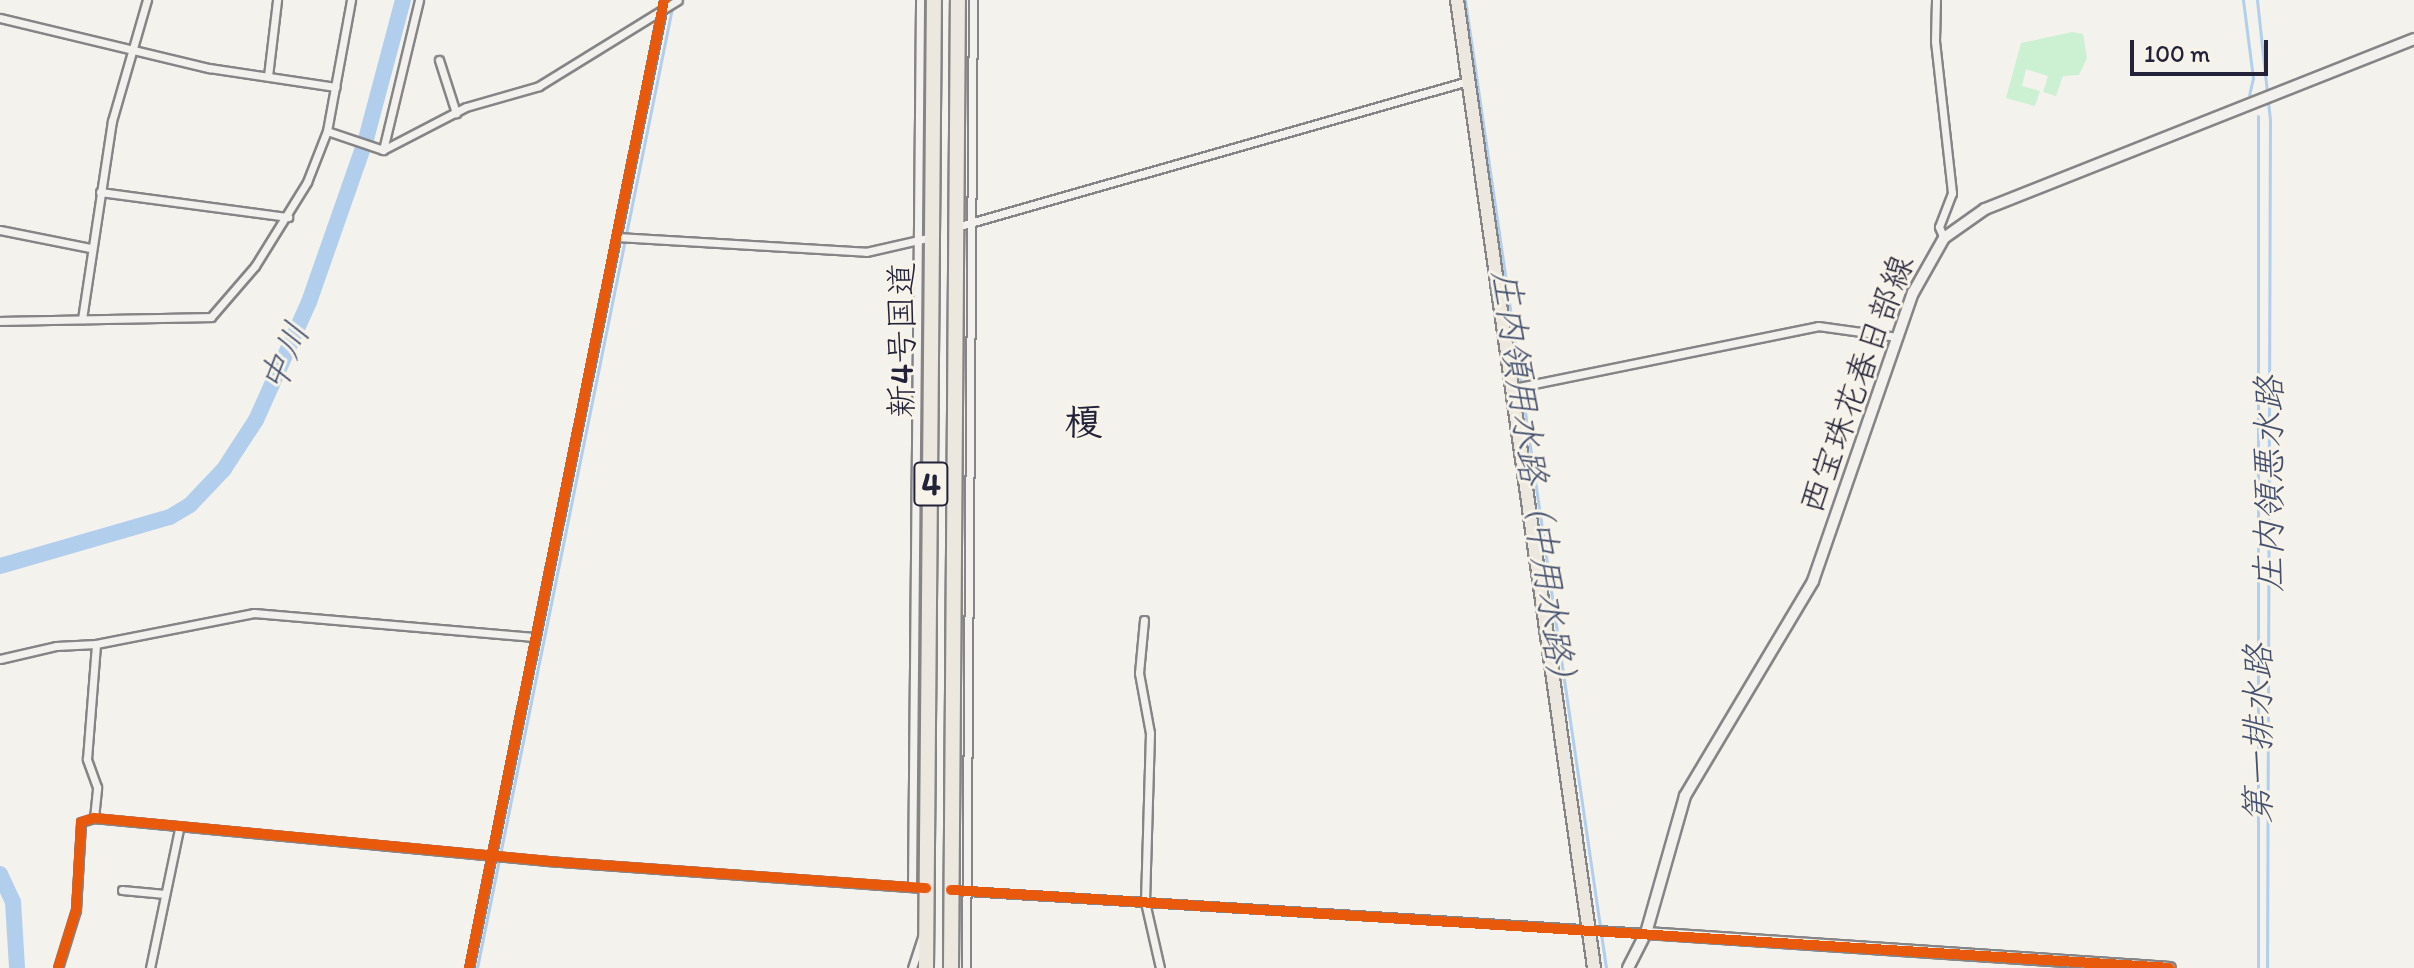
<!DOCTYPE html>
<html>
<head>
<meta charset="utf-8">
<style>
  body { margin:0 }
  #map { position:relative; width:2414px; height:968px; overflow:hidden; background:#f4f2ec; font-family:Itim,"Klee One",sans-serif }
  div>[style] { position:absolute }
  [style*='--x'] { left:calc(var(--x)*1px); top:calc(var(--y)*1px); width:calc(var(--w)*1px); rotate:calc(var(--a)*1deg) }
  .green>* { inset:0; background:#cbf1d2 }
  .stream>* { height:3px; margin:-1.5px; padding:0 1.5px; transform-origin:1.5px; border-radius:1.5px; background:#b1cfed }
  .river>* { height:16px; margin:-8px; padding:0 8px; transform-origin:8px; border-radius:8px; background:#b1cfed }
  .roads { filter:drop-shadow(2px 0 #858486) drop-shadow(-2px 0 #858486) drop-shadow(0 2px #858486) drop-shadow(0 -2px #858486) }
  .street>* { height:7px; margin:-3.5px; padding:0 3.5px; transform-origin:3.5px; border-radius:3.5px; background:#f2f1ed }
  .secondary>* { height:10px; margin:-5px; padding:0 5px; transform-origin:5px; border-radius:5px; background:#f2f1ed }
  .primary>* { height:12px; margin:-6px; padding:0 6px; transform-origin:6px; border-radius:6px; background:#ede8df }
  .highway>* { height:14px; margin:-7px; padding:0 7px; transform-origin:7px; border-radius:7px; background:#ede8df }
  .cycleway>* { height:10px; margin:-5px; padding:0 5px; transform-origin:5px; border-radius:5px; background:#e8590c }
  span { translate:-50% -50%; white-space:nowrap; text-align:center; line-height:1.15; -webkit-text-stroke:6px #f7f3e8; paint-order:stroke }
  .shield-label span { padding:2px 6px; background:#f7f3e8; border:2px solid; border-radius:6px; -webkit-text-stroke-width:0 }
  .shield-label { font-size:32px; color:#22223b; font-weight:700 }
  .street-label { font-size:34px; color:#22223b }
  .water-label { font-size:36px; color:#445171; font-style:italic }
  .quarter-label { font-size:38px; color:#22223b; font-weight:700 }
  .scale { position:absolute; left:2130px; top:40px; width:138px; height:36px; box-sizing:border-box; border:4px solid #22223b; border-top:0; padding-left:10px; font-size:24px; line-height:28px; white-space:nowrap; color:#22223b; -webkit-text-stroke:6px #f7f3e8; paint-order:stroke }
</style>
</head>
<body>
<div id="map">
  <div class="green">
    <div style="clip-path:polygon(2072px 32px,2083px 34px,2087px 58px,2079px 75px,2063px 76px,2056px 96px,2043px 92px,2048px 76px,2026px 69px,2022px 86px,2040px 91px,2035px 106px,2006px 98px,2021px 43px)"></div>
  </div>
  <div class="stream">
    <div style="--x:1465;--y:0;--w:978;--a:81.71"></div>
    <div style="--x:2243;--y:0;--w:79;--a:82.7"></div>
    <div style="--x:2253;--y:78;--w:17;--a:103"></div>
    <div style="--x:2257;--y:0;--w:121;--a:83.8"></div>
    <div style="--x:2270;--y:120;--w:848;--a:90.2"></div>
    <div style="--x:477;--y:968;--w:980;--a:-78.52"></div>
    <div style="--x:2258;--y:968;--w:852;--a:-90"></div>
  </div>
  <div class="river">
    <div style="--x:0;--y:566;--w:177;--a:-16.1"></div>
    <div style="--x:170;--y:517;--w:23;--a:-31"></div>
    <div style="--x:190;--y:505;--w:50;--a:-46.6"></div>
    <div style="--x:224;--y:469;--w:59;--a:-56.9"></div>
    <div style="--x:256;--y:420;--w:129;--a:-65.8"></div>
    <div style="--x:309;--y:302;--w:173;--a:-70.7"></div>
    <div style="--x:366;--y:139;--w:144;--a:-75.1"></div>
    <div style="--x:0;--y:874;--w:31;--a:65"></div>
    <div style="--x:13;--y:902;--w:66;--a:86.5"></div>
  </div>
  <div class="roads">
    <div class="street">
      <div style="--x:1936;--y:0;--w:41;--a:91.4"></div>
      <div style="--x:1935;--y:41;--w:153;--a:83.6"></div>
      <div style="--x:1952;--y:193;--w:36;--a:111"></div>
      <div style="--x:1939;--y:227;--w:12;--a:66"></div>
      <div style="--x:0;--y:18;--w:215;--a:13.5"></div>
      <div style="--x:209;--y:68;--w:128;--a:8.5"></div>
      <div style="--x:439;--y:60;--w:56;--a:72.2"></div>
      <div style="--x:268;--y:76;--w:77;--a:-83.2"></div>
      <div style="--x:327;--y:131;--w:59;--a:18.7"></div>
      <div style="--x:383;--y:150;--w:93;--a:-27.4"></div>
      <div style="--x:466;--y:107;--w:76;--a:-16"></div>
      <div style="--x:539;--y:86;--w:163;--a:-31.7"></div>
      <div style="--x:383;--y:150;--w:154;--a:-76.5"></div>
      <div style="--x:100;--y:192;--w:190;--a:7.6"></div>
      <div style="--x:956;--y:227;--w:532;--a:-15.92"></div>
      <div style="--x:0;--y:230;--w:92;--a:11.3"></div>
      <div style="--x:617;--y:237;--w:249;--a:3.4"></div>
      <div style="--x:866;--y:252;--w:68;--a:-12.8"></div>
      <div style="--x:82;--y:319;--w:200;--a:-81.4"></div>
      <div style="--x:112;--y:121;--w:126;--a:-73.9"></div>
      <div style="--x:0;--y:321;--w:211;--a:-1.1"></div>
      <div style="--x:211;--y:317;--w:67;--a:-49.2"></div>
      <div style="--x:255;--y:266;--w:99;--a:-58.2"></div>
      <div style="--x:307;--y:182;--w:55;--a:-68.6"></div>
      <div style="--x:327;--y:131;--w:133;--a:-79.6"></div>
      <div style="--x:1514;--y:388;--w:310;--a:-11.5"></div>
      <div style="--x:1818;--y:326;--w:80;--a:7.9"></div>
      <div style="--x:1144;--y:620;--w:53;--a:95.4"></div>
      <div style="--x:1139;--y:673;--w:61;--a:79.6"></div>
      <div style="--x:1150;--y:733;--w:169;--a:91.7"></div>
      <div style="--x:1145;--y:902;--w:68;--a:77.2"></div>
      <div style="--x:0;--y:659;--w:57;--a:-13.1"></div>
      <div style="--x:56;--y:646;--w:40;--a:-2.9"></div>
      <div style="--x:94;--y:818;--w:31;--a:-84"></div>
      <div style="--x:97;--y:787;--w:30;--a:-110"></div>
      <div style="--x:87;--y:759;--w:115;--a:-85.5"></div>
      <div style="--x:96;--y:644;--w:161;--a:-11.1"></div>
      <div style="--x:254;--y:613;--w:281;--a:4.9"></div>
      <div style="--x:912;--y:887;--w:887;--a:-89.48"></div>
      <div style="--x:122;--y:890;--w:43;--a:5.3"></div>
      <div style="--x:951;--y:890;--w:696;--a:3.54"></div>
      <div style="--x:58;--y:968;--w:61;--a:-72.8"></div>
      <div style="--x:76;--y:910;--w:88;--a:-86.7"></div>
      <div style="--x:81;--y:822;--w:14;--a:-17"></div>
      <div style="--x:94;--y:818;--w:455;--a:5.4"></div>
      <div style="--x:547;--y:861;--w:380;--a:4.1"></div>
      <div style="--x:150;--y:968;--w:142;--a:-78.2"></div>
      <div style="--x:469;--y:968;--w:987;--a:-78.61"></div>
      <div style="--x:912;--y:968;--w:35;--a:-72"></div>
      <div style="--x:966;--y:968;--w:968;--a:-89.59"></div>
    </div>
    <div class="secondary">
      <div style="--x:1646;--y:933;--w:525;--a:3.82"></div>
      <div style="--x:1628;--y:968;--w:39;--a:-63"></div>
      <div style="--x:1646;--y:933;--w:142;--a:-74.1"></div>
      <div style="--x:1685;--y:796;--w:250;--a:-59.2"></div>
      <div style="--x:1813;--y:581;--w:305;--a:-70.9"></div>
      <div style="--x:1913;--y:293;--w:63;--a:-60.6"></div>
      <div style="--x:1944;--y:238;--w:50;--a:-35.3"></div>
      <div style="--x:1985;--y:209;--w:461;--a:-21.6"></div>
    </div>
    <div class="primary">
      <div style="--x:1457;--y:0;--w:978;--a:81.94"></div>
    </div>
    <div class="highway">
      <div style="--x:926;--y:968;--w:968;--a:-89.53"></div>
      <div style="--x:951;--y:968;--w:968;--a:-89.59"></div>
    </div>
  </div>
  <div class="cycleway">
    <div style="--x:951;--y:890;--w:1221;--a:3.66"></div>
    <div style="--x:58;--y:968;--w:61;--a:-72.8"></div>
    <div style="--x:76;--y:910;--w:88;--a:-86.7"></div>
    <div style="--x:81;--y:822;--w:14;--a:-17"></div>
    <div style="--x:94;--y:818;--w:455;--a:5.4"></div>
    <div style="--x:547;--y:861;--w:380;--a:4.1"></div>
    <div style="--x:469;--y:968;--w:987;--a:-78.61"></div>
  </div>
  <div class="shield-label">
    <span style="left:931px;top:484px">4</span>
  </div>
  <div class="street-label">
    <span style="left:902px;top:340px;rotate:-90deg">新4号国道</span>
    <span style="left:1856px;top:384px;rotate:-70deg">西宝珠花春日部線</span>
  </div>
  <div class="water-label">
    <span style="left:284px;top:357px;rotate:-66deg">中川</span>
    <span style="left:1535px;top:484px;rotate:82deg">庄内領用水路（中用水路）</span>
    <span style="left:2269px;top:484px;rotate:-90deg">庄内領悪水路</span>
    <span style="left:2258px;top:734px;rotate:-90deg">第一排水路</span>
  </div>
  <div class="quarter-label">
    <span style="left:1083px;top:423px">榎</span>
  </div>
  <div class="scale">100 m</div>
</div>
</body>
</html>
